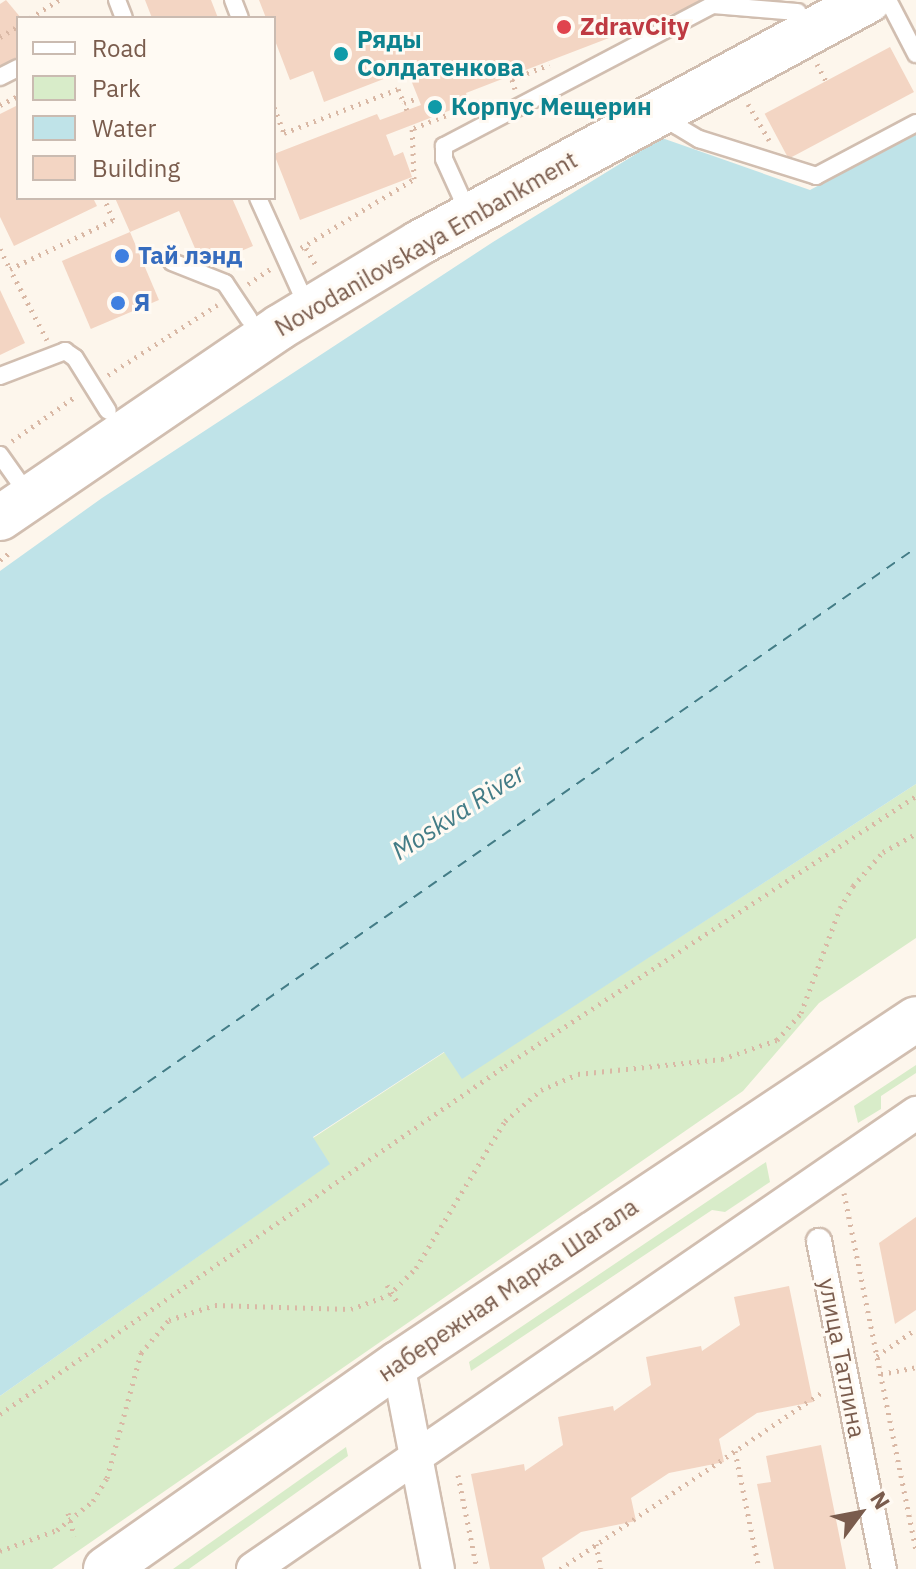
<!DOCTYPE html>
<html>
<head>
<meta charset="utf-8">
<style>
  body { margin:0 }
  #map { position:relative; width:916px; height:1569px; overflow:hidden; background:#fdf6ec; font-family:"IBM Plex Sans",sans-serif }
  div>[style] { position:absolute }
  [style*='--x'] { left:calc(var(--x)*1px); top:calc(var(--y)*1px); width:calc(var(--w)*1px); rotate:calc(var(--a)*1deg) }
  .green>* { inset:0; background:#d8ecc9 }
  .water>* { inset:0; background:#bfe3e8 }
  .ferry>* { height:2px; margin-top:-1px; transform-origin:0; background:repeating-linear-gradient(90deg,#437c86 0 10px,transparent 0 18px) }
  .building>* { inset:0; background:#f3d5c3; transform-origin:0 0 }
  .path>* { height:5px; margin-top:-2.5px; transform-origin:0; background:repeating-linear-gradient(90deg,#d9b8a5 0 2px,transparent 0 8px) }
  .roads { filter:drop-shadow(2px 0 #d1beb0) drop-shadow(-2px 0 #d1beb0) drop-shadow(0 2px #d1beb0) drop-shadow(0 -2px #d1beb0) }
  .service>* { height:16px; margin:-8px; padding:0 8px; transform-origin:8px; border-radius:8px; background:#fff }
  .pedestrian>* { height:24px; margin:-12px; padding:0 12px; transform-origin:12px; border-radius:12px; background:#fff }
  .minor>* { height:32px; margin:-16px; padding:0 16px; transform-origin:16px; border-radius:16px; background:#fff }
  .secondary>* { height:44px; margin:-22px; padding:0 22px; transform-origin:22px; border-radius:22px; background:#fff }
  .dots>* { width:22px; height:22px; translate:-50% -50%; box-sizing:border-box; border:4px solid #fffaf3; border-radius:50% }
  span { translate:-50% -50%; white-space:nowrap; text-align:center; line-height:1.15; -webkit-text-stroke:6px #fffaf3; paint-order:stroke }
  .health-label { font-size:24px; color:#be3a42; font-weight:700 }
  .left { translate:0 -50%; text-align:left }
  .culture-label { font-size:24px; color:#0d838f; font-weight:700 }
  .street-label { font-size:24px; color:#7a5c4d }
  .shop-label { font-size:24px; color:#366cbe; font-weight:700 }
  .water-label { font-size:26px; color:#437c86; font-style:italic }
  .legend { position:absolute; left:16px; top:16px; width:260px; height:184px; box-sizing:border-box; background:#fffaf3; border:2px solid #cabbb1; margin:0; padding:10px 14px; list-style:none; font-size:24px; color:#7a5c4d }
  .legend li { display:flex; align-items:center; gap:16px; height:40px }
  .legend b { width:40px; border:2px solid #cabbb1 }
  .north { position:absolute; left:820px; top:1473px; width:80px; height:80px; -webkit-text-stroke:6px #fffaf3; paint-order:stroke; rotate:58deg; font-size:22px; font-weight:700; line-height:32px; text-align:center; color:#7a5c4d }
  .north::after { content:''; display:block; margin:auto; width:28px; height:36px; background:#7a5c4d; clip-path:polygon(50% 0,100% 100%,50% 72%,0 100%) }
</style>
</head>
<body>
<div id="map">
  <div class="green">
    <div style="clip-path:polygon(916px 784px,916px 938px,819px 1003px,743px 1091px,52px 1569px,0 1569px,0 1396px,329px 1164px,313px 1138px,445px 1052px,462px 1078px)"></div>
    <div style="clip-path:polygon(916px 1065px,916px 1073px,881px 1096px,881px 1109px,858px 1123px,854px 1106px)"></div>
    <div style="clip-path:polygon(766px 1162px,770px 1182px,725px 1212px,712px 1210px,471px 1371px,469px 1362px)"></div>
    <div style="clip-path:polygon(346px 1447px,348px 1456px,189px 1569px,173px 1569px)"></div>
  </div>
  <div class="water">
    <div style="clip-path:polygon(916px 134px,916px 784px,462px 1079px,444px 1052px,313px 1137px,330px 1164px,0 1396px,0 571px,102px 498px,493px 242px,662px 138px,810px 190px)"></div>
  </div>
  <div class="ferry">
    <div style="--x:0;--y:1185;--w:1116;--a:-34.82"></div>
  </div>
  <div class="building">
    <div style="clip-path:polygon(6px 0,21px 18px,18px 57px,0 66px,0 4px)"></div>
    <div style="clip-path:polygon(145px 0,211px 0,218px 18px,152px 18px)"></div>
    <div style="clip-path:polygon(259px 0,708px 0,466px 93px,469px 103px,386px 135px,394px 156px,403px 152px,412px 177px,300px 220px,274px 154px,377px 114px,380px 120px,421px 105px,407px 70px,324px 102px,313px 71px,290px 80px,274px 38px,274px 18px,266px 18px)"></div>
    <div style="left:890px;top:47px;width:51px;height:142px;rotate:62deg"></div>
    <div style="clip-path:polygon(18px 105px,18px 198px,93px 198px,97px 206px,14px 246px,0 217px,0 114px)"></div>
    <div style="clip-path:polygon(115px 198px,232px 198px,253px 246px,203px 267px,179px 211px,130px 232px)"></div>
    <div style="left:130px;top:232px;width:74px;height:74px;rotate:67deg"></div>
    <div style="clip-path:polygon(0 290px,25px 343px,0 355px)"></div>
    <div style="clip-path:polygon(916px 1217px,916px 1310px,895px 1324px,879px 1243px)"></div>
    <div style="clip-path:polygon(789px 1286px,813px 1402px,757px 1413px,719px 1439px,724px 1462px,669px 1473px,631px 1498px,636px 1521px,581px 1532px,542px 1558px,545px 1569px,490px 1569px,471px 1474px,524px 1464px,525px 1471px,563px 1445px,558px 1417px,613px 1406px,614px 1411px,651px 1385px,646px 1357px,701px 1346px,702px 1351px,740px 1325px,734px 1297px)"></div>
    <div style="clip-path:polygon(821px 1445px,846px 1569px,774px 1569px,757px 1484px,771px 1482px,766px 1456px)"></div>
  </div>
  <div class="path">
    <div style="--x:30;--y:18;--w:34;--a:-32"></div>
    <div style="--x:610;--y:24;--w:14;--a:65"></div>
    <div style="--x:0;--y:37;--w:21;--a:-31"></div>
    <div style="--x:817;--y:64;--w:19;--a:62"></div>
    <div style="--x:515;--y:89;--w:10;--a:-107"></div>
    <div style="--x:512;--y:79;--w:40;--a:-21"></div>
    <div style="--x:748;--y:104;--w:42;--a:59.7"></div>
    <div style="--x:0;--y:105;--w:20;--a:-27"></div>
    <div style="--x:274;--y:107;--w:28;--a:69"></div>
    <div style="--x:284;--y:133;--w:122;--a:-21.1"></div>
    <div style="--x:398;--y:89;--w:15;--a:67"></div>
    <div style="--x:407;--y:110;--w:8;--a:-113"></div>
    <div style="--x:404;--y:103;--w:15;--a:-20"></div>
    <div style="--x:414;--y:128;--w:62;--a:-21.6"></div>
    <div style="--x:301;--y:248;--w:132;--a:-31.4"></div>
    <div style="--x:414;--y:179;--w:54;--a:-92.1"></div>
    <div style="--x:306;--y:248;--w:22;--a:60"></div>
    <div style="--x:0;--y:249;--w:22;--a:63"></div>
    <div style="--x:248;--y:284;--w:27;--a:-34"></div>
    <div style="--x:47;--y:340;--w:80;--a:-117.5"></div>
    <div style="--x:10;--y:269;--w:114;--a:-25.4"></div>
    <div style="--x:113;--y:220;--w:24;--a:-112"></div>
    <div style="--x:108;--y:375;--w:130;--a:-32.7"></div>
    <div style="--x:12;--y:441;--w:78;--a:-35.1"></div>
    <div style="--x:0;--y:560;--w:15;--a:-37"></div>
    <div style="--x:844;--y:1193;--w:365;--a:78.6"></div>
    <div style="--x:387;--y:1285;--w:23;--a:59"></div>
    <div style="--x:877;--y:1356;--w:47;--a:-34.7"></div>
    <div style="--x:881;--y:1374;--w:36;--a:-11"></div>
    <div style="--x:0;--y:1414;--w:613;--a:-34.57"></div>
    <div style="--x:505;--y:1066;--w:492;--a:-33.3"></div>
    <div style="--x:735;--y:1451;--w:120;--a:78.5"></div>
    <div style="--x:458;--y:1475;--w:96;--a:78.6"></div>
    <div style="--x:68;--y:1513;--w:24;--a:75"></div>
    <div style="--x:596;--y:1544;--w:25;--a:79"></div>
    <div style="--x:0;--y:1551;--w:61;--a:-20.2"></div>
    <div style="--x:57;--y:1530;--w:46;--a:-38.9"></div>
    <div style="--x:93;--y:1501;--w:27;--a:-59"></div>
    <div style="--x:107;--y:1478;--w:130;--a:-74.8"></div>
    <div style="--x:141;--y:1353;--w:43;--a:-49.7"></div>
    <div style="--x:169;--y:1320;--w:48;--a:-18.1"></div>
    <div style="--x:215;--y:1305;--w:136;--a:1.7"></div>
    <div style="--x:351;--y:1309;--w:40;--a:-20.2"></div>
    <div style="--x:389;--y:1295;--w:38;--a:-45"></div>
    <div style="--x:416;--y:1268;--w:172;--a:-58.8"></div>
    <div style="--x:505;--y:1121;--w:48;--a:-40.7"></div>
    <div style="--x:541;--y:1090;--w:40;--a:-23.4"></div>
    <div style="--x:578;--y:1074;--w:145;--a:-5.9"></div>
    <div style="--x:722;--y:1059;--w:58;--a:-19.1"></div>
    <div style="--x:777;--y:1040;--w:36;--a:-48"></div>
    <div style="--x:801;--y:1013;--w:112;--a:-69.6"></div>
    <div style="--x:840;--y:908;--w:26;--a:-59"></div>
    <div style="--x:853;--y:886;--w:45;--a:-48.6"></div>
    <div style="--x:883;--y:852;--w:38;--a:-29"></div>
    <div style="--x:560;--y:1569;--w:316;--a:-34"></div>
  </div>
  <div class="roads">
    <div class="service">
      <div style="--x:117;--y:0;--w:19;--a:69"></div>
      <div style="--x:233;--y:0;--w:19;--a:69"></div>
      <div style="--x:888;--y:0;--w:61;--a:62.6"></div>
      <div style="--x:0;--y:77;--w:20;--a:-27"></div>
      <div style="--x:667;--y:112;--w:17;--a:54"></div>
      <div style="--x:677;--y:126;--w:26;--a:31"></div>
      <div style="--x:699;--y:139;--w:123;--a:17.5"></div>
      <div style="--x:816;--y:176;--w:113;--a:-27.9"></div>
      <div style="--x:258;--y:198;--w:121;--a:65.6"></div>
      <div style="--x:469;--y:214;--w:60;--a:-114.4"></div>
      <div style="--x:444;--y:159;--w:13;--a:-90"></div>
      <div style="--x:444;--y:146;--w:303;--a:-27.7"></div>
      <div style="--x:712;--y:5;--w:86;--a:4.7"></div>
      <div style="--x:172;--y:262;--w:57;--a:21.6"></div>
      <div style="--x:225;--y:283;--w:43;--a:56.3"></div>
      <div style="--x:0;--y:376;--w:70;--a:-21"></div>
      <div style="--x:65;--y:351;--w:12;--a:35"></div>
      <div style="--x:75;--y:358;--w:62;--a:58.1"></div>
      <div style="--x:0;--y:455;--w:50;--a:54.7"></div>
    </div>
    <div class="pedestrian">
      <div style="--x:819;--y:1241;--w:334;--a:78.8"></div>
    </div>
    <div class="minor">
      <div style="--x:398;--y:1364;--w:209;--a:79"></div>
      <div style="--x:253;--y:1569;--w:805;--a:-34.52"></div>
    </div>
    <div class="secondary">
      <div style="--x:0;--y:518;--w:339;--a:-34.3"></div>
      <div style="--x:280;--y:327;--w:162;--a:-31.1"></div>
      <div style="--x:419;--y:243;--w:511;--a:-28.37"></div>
      <div style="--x:106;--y:1569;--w:357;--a:-35.1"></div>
      <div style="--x:398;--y:1364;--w:622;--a:-33.66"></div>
    </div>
  </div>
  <div class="dots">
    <div style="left:564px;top:27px;background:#e0444e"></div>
    <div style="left:341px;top:54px;background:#0f9aa8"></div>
    <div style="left:435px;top:107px;background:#0f9aa8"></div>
    <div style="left:122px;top:256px;background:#3f7fe0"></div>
    <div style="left:118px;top:303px;background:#3f7fe0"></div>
  </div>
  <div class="health-label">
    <span class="left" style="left:580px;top:27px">ZdravCity</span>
  </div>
  <div class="culture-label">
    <span class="left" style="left:357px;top:54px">Ряды<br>Солдатенкова</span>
    <span class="left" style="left:451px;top:107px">Корпус Мещерин</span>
  </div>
  <div class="street-label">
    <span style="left:426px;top:244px;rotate:-30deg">Novodanilovskaya Embankment</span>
    <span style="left:508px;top:1290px;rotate:-34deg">набережная Марка Шагала</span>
    <span style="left:842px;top:1358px;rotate:79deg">улица Татлина</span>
  </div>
  <div class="shop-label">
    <span class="left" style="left:138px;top:256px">Тай лэнд</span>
    <span class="left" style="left:134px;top:303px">Я</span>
  </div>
  <div class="water-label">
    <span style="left:458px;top:812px;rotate:-33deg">Moskva River</span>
  </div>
  <ul class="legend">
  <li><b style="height:10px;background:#fff"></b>Road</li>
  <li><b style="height:22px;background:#d8ecc9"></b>Park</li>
  <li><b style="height:22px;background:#bfe3e8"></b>Water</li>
  <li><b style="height:22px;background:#f3d5c3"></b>Building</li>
  </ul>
  <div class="north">N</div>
</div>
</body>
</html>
